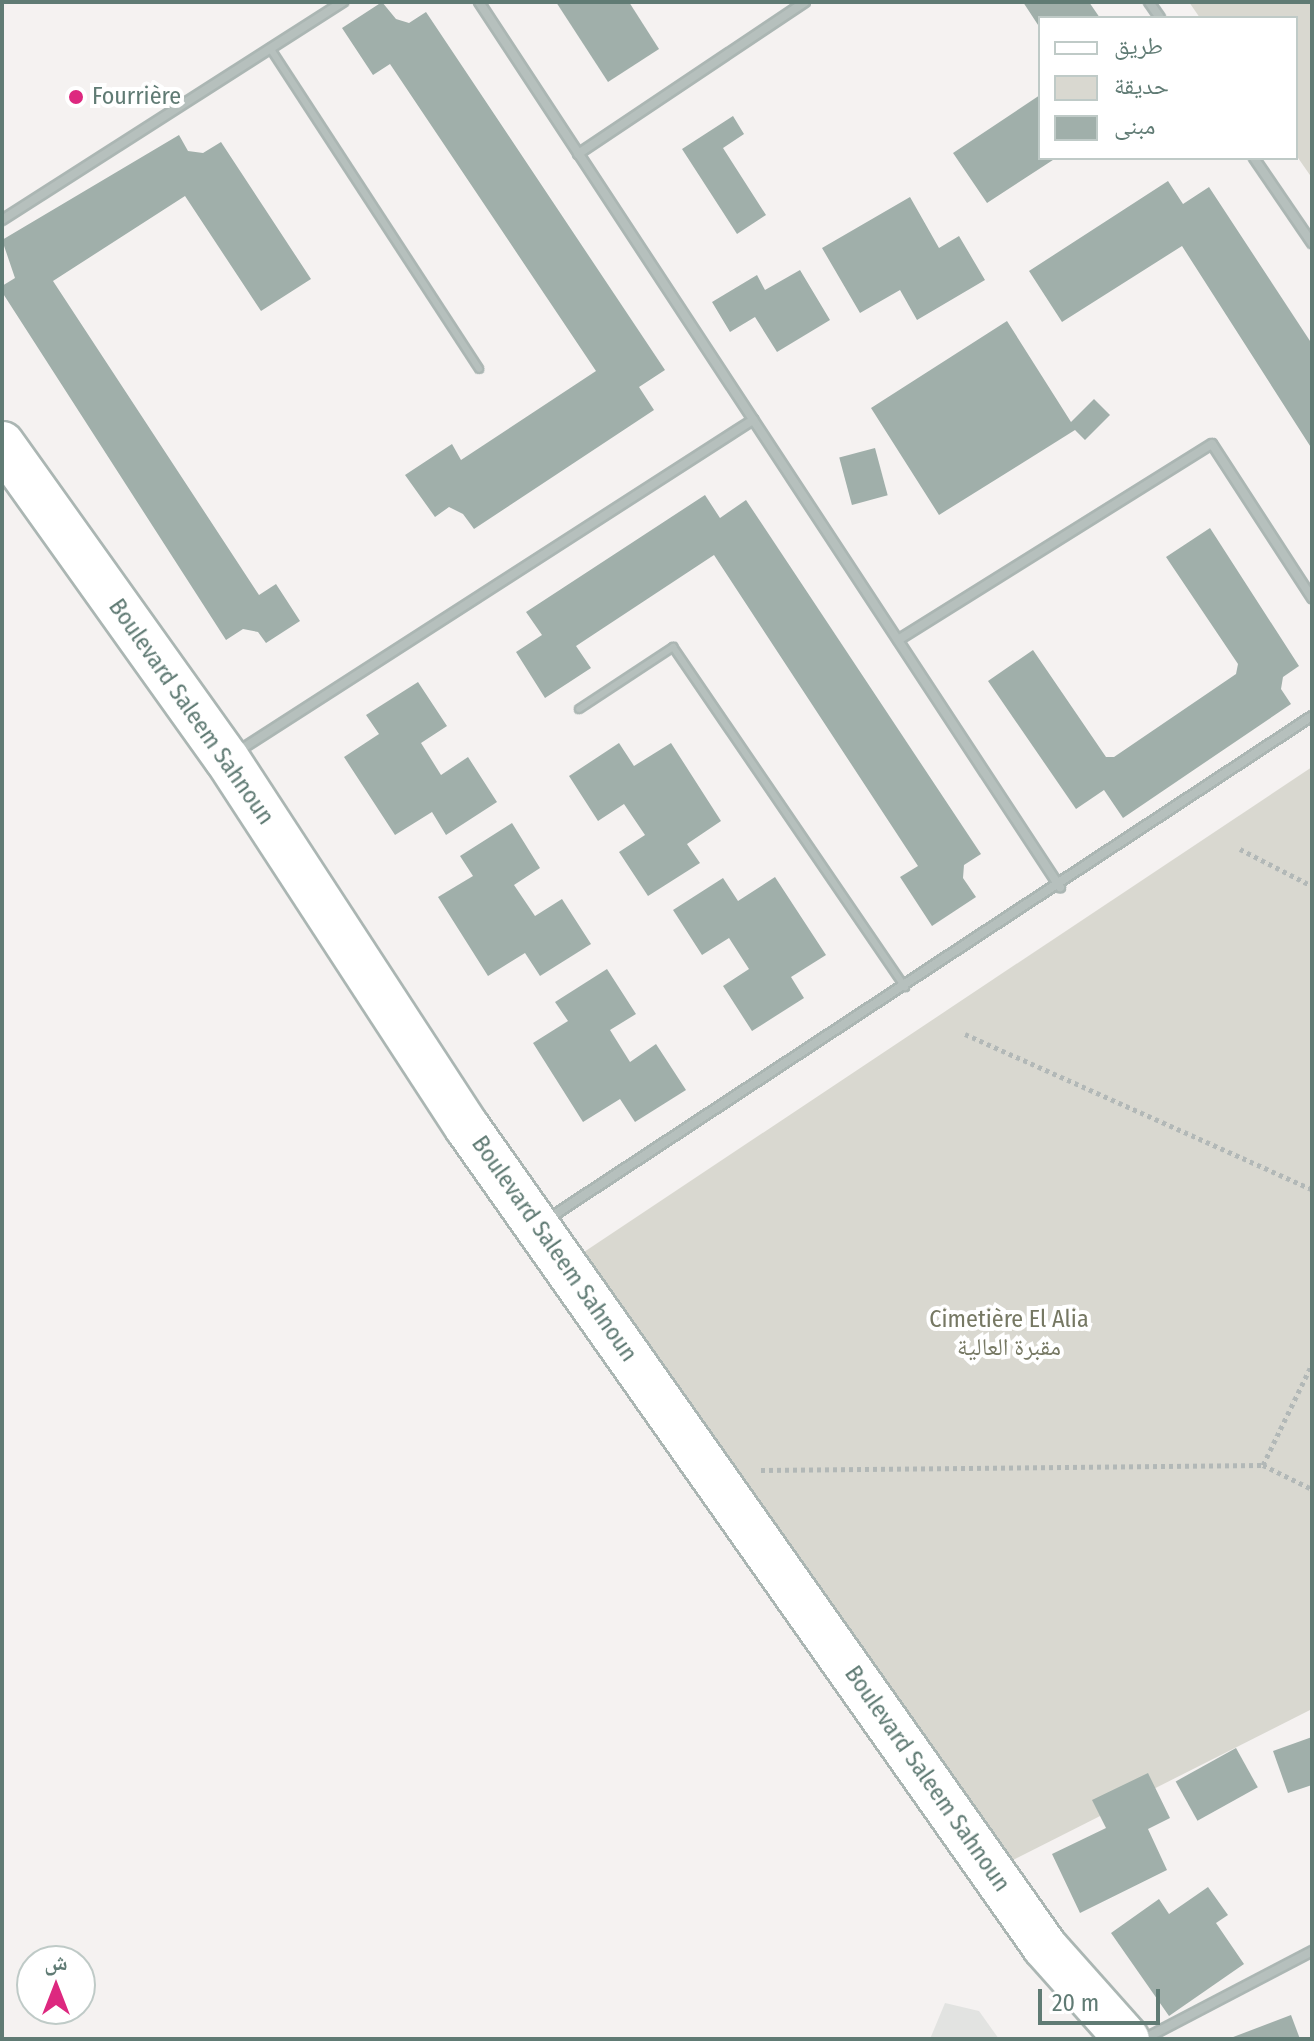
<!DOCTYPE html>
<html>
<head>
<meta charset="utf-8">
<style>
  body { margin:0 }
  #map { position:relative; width:1314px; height:2041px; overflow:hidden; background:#f5f2f1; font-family:"Fira Sans Condensed","Noto Naskh Arabic",sans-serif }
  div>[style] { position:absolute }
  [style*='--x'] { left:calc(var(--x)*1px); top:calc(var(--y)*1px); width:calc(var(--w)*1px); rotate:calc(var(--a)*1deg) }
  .built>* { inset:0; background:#e2e3e1 }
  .green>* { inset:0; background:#d9d8d0 }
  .building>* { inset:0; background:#a0afaa; transform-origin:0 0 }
  .path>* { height:5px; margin-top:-2.5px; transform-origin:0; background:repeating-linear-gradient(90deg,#b2b8b7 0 4px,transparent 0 8px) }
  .roads { filter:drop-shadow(2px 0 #abb6b3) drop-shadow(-2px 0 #abb6b3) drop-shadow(0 2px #abb6b3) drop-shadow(0 -2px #abb6b3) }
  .lane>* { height:6px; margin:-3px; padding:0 3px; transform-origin:3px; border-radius:3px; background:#b6c0bd }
  .street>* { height:8px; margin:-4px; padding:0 4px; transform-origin:4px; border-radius:4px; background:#b6c0bd }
  .secondary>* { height:44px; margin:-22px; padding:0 22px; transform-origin:22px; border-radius:22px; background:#fff }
  .dots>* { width:22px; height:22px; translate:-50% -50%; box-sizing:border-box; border:4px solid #fff; border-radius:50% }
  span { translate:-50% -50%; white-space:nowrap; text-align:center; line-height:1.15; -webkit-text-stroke:8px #fff; paint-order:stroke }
  .poi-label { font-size:24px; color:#607b74 }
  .left { translate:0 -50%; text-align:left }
  .street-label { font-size:24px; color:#607b74 }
  .park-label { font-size:24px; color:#767863 }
  .frame { position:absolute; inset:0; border:4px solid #607b74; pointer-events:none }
  .legend { position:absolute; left:1038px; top:16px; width:260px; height:144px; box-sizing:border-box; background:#fff; border:2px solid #bfcac7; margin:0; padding:10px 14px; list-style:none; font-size:24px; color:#607b74 }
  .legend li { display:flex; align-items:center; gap:16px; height:40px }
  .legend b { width:40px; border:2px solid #bfcac7 }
  .north { position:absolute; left:16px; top:1945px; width:80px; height:80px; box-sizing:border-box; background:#fff; border:2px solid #bfcac7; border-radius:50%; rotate:0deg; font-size:22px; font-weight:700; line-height:32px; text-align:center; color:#607b74 }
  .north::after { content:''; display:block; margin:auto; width:28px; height:36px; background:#dd287f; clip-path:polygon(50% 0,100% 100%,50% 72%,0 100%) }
  .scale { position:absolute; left:1038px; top:1989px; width:122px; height:36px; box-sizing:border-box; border:4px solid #607b74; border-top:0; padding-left:10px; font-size:24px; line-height:28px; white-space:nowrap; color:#607b74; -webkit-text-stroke:6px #fff; paint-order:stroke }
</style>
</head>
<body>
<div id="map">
  <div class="built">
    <div style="clip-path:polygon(945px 2003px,979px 2011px,999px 2039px,930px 2039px)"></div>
  </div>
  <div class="green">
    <div style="clip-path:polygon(1189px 2px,1312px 2px,1312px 178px,1296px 155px,1296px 18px,1200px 18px)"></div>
    <div style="clip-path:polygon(1312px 767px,1312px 1709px,1007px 1863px,584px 1252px)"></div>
  </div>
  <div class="building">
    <div style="clip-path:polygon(382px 2px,396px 19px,409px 23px,426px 12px,665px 370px,639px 387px,654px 410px,474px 529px,463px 514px,449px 507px,435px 517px,405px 475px,452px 444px,461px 460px,596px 371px,390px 64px,373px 75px,342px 28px)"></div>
    <div style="clip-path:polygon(556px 2px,629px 2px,659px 49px,608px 82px)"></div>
    <div style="clip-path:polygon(1023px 2px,1089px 2px,1100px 18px,1040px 18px,1040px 28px)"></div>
    <div style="clip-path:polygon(1040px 95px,1040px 158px,1056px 158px,987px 203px,953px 153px)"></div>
    <div style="clip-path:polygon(733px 116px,744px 134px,723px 148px,766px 215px,737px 234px,682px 149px)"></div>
    <div style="clip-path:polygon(179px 135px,188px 151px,203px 153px,221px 142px,311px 279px,261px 311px,185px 196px,53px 281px,259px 595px,276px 584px,300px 621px,266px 643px,258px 632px,243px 629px,226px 640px,2px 292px,2px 286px,15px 278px,2px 240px)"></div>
    <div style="clip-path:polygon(1168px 181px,1183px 204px,1209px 187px,1312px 344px,1312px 449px,1182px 246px,1062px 322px,1029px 271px)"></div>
    <div style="clip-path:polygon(910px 197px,939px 248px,959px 236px,985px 280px,917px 320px,900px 290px,860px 313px,822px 248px)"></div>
    <div style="clip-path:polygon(800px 270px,830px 320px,777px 352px,755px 317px,730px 332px,712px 302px,757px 275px,765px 290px)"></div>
    <div style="clip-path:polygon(1007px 321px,1071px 422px,1094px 399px,1110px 415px,1085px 440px,1075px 430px,939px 515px,871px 408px)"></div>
    <div style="left:875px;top:448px;width:49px;height:37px;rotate:75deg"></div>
    <div style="clip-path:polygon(705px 495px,720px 518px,746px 500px,981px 854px,964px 865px,963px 878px,976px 897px,932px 926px,900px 877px,918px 866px,714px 555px,576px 646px,591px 668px,545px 698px,516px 652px,542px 635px,526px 612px)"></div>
    <div style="clip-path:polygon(1210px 528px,1299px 666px,1283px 677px,1281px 689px,1291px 704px,1123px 818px,1104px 790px,1076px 809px,988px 681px,1033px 650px,1106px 757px,1114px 757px,1236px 674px,1238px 664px,1166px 557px)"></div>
    <div style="clip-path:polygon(418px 682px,447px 726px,421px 743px,441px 775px,468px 757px,497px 802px,446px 835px,432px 812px,395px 835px,344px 757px,379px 734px,366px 715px)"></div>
    <div style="clip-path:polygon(619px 743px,634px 766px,671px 743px,721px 821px,687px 844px,700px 863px,648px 896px,619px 852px,645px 835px,624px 804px,598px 821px,569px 776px)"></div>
    <div style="clip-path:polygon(512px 823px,540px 868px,514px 885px,535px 916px,562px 899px,591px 944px,540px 976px,525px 953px,488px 976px,438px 897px,473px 876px,460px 856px)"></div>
    <div style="clip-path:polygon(775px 877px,826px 955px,791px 977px,804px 998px,752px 1031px,723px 986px,749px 969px,729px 938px,702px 955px,673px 910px,723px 878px,738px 901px)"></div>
    <div style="clip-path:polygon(607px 969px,636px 1014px,610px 1030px,630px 1062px,656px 1044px,686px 1090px,635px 1122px,620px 1099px,583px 1122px,533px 1043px,568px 1021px,555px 1002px)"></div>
    <div style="clip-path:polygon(1312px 1737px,1312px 1785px,1288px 1793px,1273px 1751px)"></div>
    <div style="left:1236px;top:1748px;width:45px;height:69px;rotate:61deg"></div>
    <div style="clip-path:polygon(1148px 1773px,1170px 1818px,1148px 1829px,1167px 1870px,1080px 1913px,1052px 1854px,1106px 1828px,1092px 1800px)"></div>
    <div style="clip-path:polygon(1208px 1887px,1228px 1915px,1216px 1923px,1244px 1964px,1169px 2016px,1111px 1933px,1159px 1899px,1169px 1914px)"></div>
    <div style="clip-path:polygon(1291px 2015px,1300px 2039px,1228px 2039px)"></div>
  </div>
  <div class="path">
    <div style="--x:1240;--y:849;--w:81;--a:27.2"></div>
    <div style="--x:965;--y:1034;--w:380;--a:24.1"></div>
    <div style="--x:1263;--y:1465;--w:55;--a:26.1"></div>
    <div style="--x:761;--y:1470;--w:502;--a:-0.57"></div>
    <div style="--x:1263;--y:1465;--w:112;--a:-64.1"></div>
  </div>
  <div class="roads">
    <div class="lane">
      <div style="--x:270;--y:48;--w:383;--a:56.9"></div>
      <div style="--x:579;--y:709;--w:113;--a:-33.4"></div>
      <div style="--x:673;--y:647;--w:412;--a:55.7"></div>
    </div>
    <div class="street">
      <div style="--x:479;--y:2;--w:1059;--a:56.72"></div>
      <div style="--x:1149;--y:2;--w:19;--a:55"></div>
      <div style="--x:578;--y:154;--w:273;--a:-33.8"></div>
      <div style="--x:1254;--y:158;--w:103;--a:55.7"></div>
      <div style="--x:2;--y:220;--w:405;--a:-32.6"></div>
      <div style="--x:898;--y:640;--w:370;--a:-32"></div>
      <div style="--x:1212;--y:444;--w:184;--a:57"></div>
      <div style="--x:237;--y:752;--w:614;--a:-32.76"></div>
      <div style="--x:548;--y:1219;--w:915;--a:-33.36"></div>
      <div style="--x:1144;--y:2039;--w:190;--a:-27.6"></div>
    </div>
    <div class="secondary">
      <div style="--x:2;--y:444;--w:387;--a:54.5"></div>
      <div style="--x:227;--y:759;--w:439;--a:56.9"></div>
      <div style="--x:467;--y:1127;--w:1003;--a:54.82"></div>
      <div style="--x:1045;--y:1947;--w:123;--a:48.3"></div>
    </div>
  </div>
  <div class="dots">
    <div style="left:76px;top:97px;background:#dd287f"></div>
  </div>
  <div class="poi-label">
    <span class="left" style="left:92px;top:97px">Fourrière</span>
  </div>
  <div class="street-label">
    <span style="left:191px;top:712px;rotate:55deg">Boulevard Saleem Sahnoun</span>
    <span style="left:554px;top:1249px;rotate:55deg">Boulevard Saleem Sahnoun</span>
    <span style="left:927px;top:1779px;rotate:55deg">Boulevard Saleem Sahnoun</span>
  </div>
  <div class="park-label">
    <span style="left:1009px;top:1334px">Cimetière El Alia<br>مقبرة العالية</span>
  </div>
  <div class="frame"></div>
  <ul class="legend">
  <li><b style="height:10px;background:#fff"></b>طريق</li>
  <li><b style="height:22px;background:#d9d8d0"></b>حديقة</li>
  <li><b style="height:22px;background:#a0afaa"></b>مبنى</li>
  </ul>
  <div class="north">ش</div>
  <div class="scale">20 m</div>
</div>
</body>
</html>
